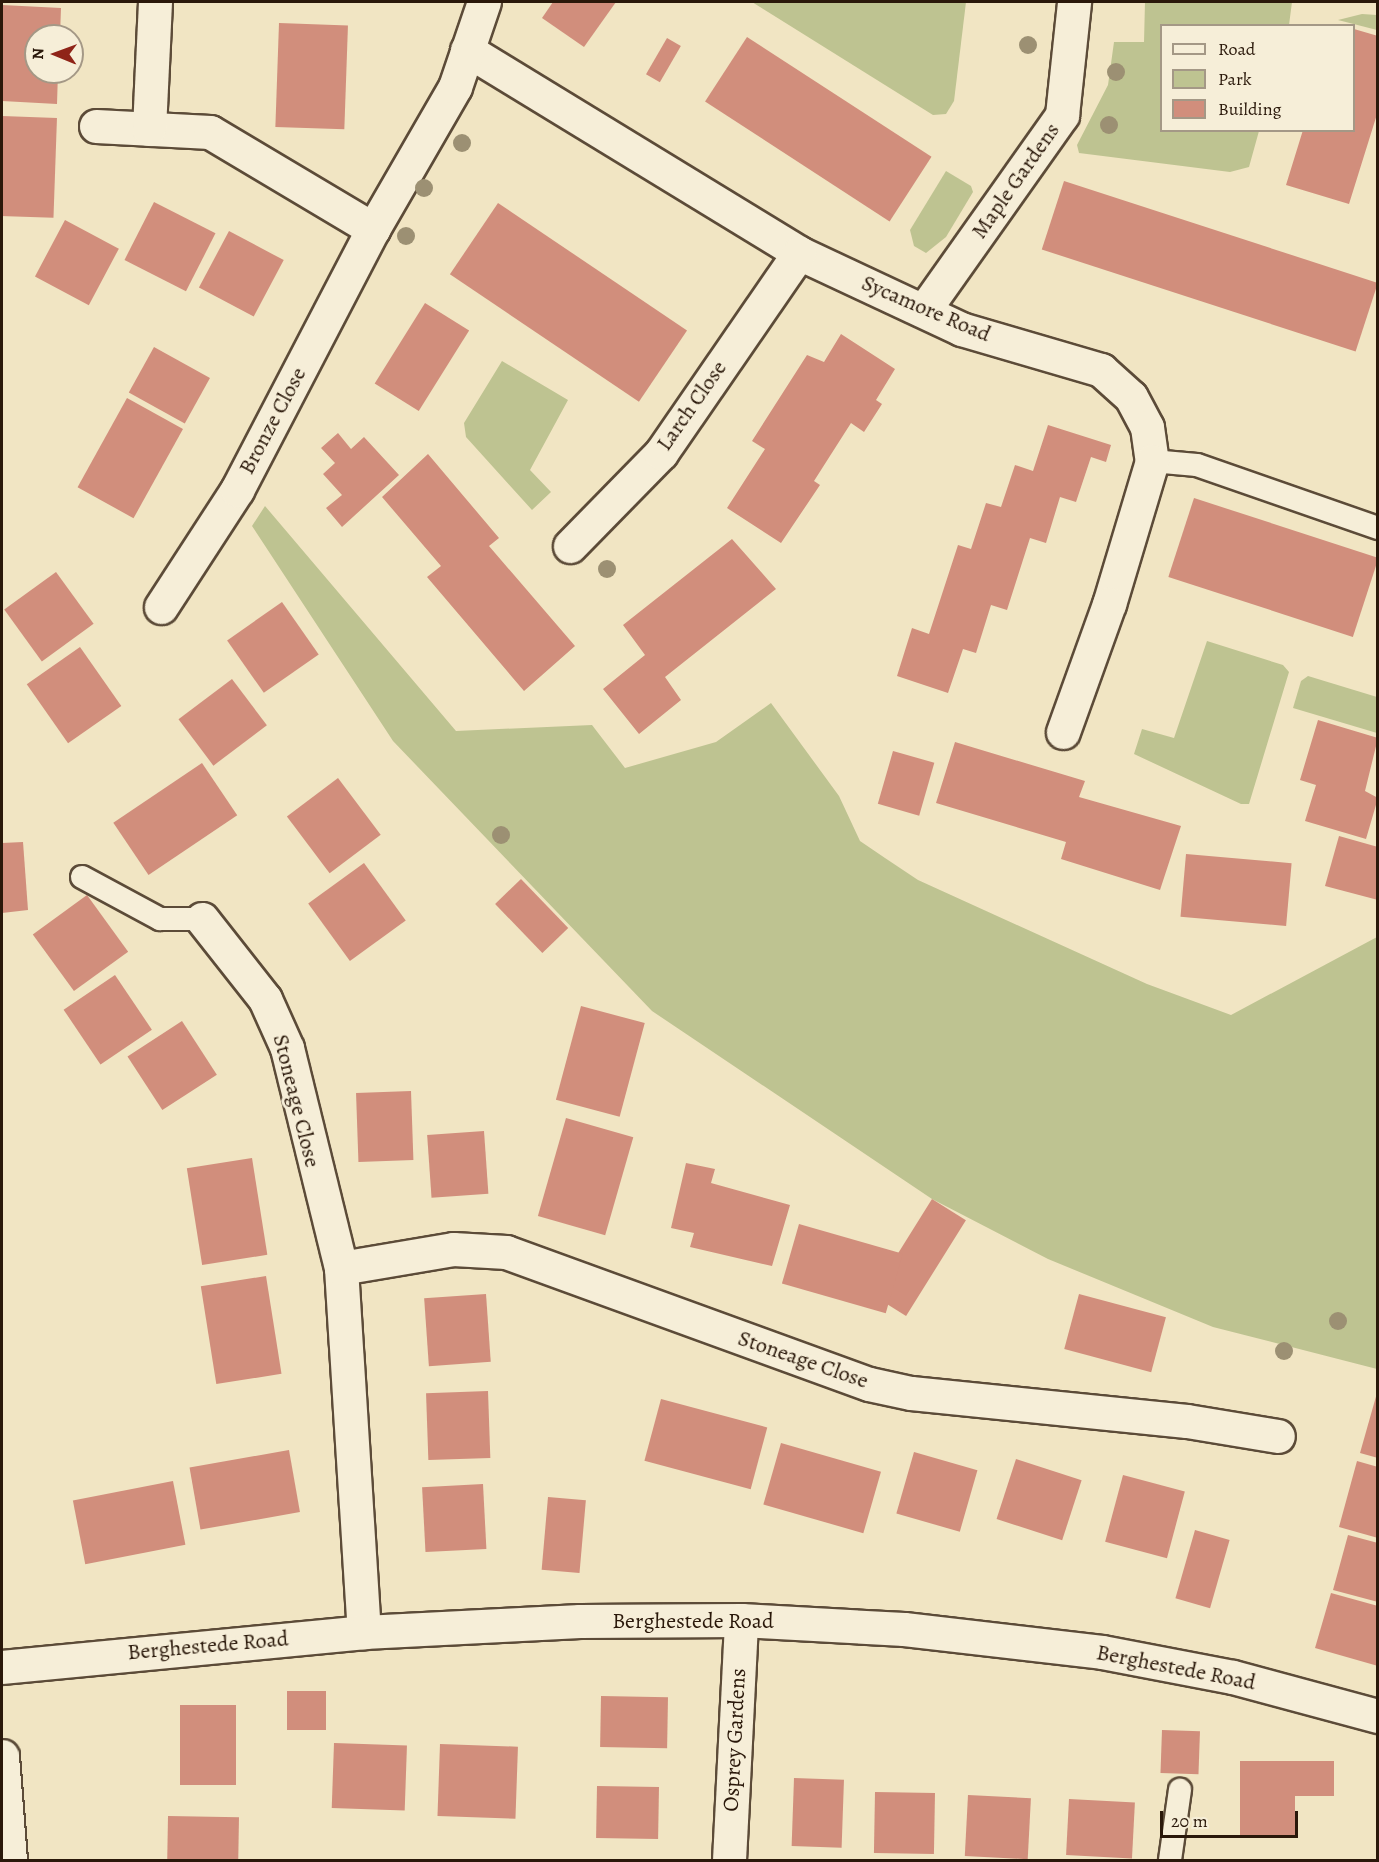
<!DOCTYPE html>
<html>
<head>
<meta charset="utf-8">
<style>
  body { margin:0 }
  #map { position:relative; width:1379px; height:1862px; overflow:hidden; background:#f1e5c3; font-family:Alegreya,serif }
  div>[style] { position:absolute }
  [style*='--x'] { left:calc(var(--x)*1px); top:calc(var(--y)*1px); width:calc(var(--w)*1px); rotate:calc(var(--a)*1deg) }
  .green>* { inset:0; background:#bec391 }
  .building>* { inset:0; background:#d18e7c; transform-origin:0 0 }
  .roads { filter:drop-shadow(2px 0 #5c4b38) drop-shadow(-2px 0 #5c4b38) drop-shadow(0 2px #5c4b38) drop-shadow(0 -2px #5c4b38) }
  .lane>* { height:22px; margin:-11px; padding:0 11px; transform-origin:11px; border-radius:11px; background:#f6eed8 }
  .street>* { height:33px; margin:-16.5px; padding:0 16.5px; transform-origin:16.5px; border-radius:16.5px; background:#f6eed8 }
  .secondary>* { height:33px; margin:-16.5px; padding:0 16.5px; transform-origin:16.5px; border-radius:16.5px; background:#f6eed8 }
  .trees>* { width:18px; height:18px; margin:-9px; border-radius:50%; background:#9c9073 }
  span { translate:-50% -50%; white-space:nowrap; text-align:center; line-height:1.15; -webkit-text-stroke:6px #f6eed8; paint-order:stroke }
  .street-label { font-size:22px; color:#2a180a }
  .frame { position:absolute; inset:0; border:3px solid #2a180a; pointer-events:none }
  .legend { position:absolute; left:1160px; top:24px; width:195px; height:108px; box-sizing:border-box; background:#f6eed8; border:2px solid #a49886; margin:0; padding:8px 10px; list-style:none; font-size:18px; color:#2a180a }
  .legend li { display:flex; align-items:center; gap:12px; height:30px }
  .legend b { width:30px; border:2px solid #a49886 }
  .north { position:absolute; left:24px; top:24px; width:60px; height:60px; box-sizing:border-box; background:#f6eed8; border:2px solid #a49886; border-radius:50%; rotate:271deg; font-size:16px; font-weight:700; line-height:24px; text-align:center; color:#2a180a }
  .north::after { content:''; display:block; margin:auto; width:21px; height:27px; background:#8f2418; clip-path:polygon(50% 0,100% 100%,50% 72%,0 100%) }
  .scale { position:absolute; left:1160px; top:1811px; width:138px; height:27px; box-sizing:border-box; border:3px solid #2a180a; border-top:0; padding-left:8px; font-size:18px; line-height:21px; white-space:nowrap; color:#2a180a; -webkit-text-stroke:4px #f6eed8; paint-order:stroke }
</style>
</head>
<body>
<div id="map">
  <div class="green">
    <div style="clip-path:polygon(752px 2px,966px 2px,954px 101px,946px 114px,933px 115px)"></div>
    <div style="clip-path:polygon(1145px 2px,1292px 2px,1289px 25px,1162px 26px,1162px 130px,1259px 131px,1249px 167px,1230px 172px,1079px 153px,1077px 145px,1108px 85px,1114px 42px,1144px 42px)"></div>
    <div style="clip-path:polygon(1362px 14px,1377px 15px,1377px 30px,1338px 20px)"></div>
    <div style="clip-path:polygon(946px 171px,971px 186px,973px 192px,946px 237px,926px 253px,914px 246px,910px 230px)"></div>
    <div style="clip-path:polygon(502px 361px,568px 400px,530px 470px,551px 492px,532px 510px,466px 437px,464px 423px)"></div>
    <div style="clip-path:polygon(265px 506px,456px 731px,592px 725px,625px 768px,716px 742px,771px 703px,839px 796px,860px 841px,885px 858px,918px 880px,1147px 984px,1231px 1015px,1377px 937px,1377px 1369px,1213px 1327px,1048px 1259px,932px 1199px,652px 1011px,393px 741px,252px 526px)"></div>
    <div style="clip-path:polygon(1207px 641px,1283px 665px,1289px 672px,1249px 804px,1241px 804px,1134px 754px,1142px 729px,1174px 738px)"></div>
    <div style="clip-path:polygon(1308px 676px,1377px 697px,1377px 733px,1293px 708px,1301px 681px)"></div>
  </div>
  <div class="building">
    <div style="clip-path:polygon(553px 2px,616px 2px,584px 47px,542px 18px)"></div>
    <div style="clip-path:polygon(2px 5px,61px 8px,60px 36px,36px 36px,36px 72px,58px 72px,57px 104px,2px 101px)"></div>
    <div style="left:279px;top:23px;width:69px;height:104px;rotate:2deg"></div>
    <div style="clip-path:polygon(1354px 29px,1378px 36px,1378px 111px,1349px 204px,1286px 185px,1303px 130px,1354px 130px)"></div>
    <div style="left:747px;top:37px;width:220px;height:77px;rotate:33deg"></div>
    <div style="left:667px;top:38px;width:16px;height:42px;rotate:30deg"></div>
    <div style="left:2px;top:116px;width:55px;height:100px;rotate:2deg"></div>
    <div style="left:1064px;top:181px;width:330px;height:72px;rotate:18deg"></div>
    <div style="left:154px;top:202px;width:69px;height:65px;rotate:27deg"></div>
    <div style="left:498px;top:203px;width:228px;height:86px;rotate:34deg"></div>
    <div style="left:65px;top:220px;width:61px;height:64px;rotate:28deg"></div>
    <div style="left:229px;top:231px;width:62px;height:64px;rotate:28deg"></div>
    <div style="left:425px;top:303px;width:52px;height:95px;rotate:32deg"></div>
    <div style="clip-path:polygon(841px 334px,895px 369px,876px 400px,882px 404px,864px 432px,851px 423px,814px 481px,820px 485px,781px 543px,727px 508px,765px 449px,752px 441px,807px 355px,824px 362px)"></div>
    <div style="left:154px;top:347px;width:64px;height:52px;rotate:29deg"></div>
    <div style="left:127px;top:398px;width:64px;height:102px;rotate:29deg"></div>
    <div style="clip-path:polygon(1048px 425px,1111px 445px,1106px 462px,1091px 457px,1076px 502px,1060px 497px,1046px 543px,1030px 538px,1007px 610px,991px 605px,976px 653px,963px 649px,948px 693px,897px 676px,912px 628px,929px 634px,958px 545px,971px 549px,986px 503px,1001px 507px,1015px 465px,1033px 471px)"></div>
    <div style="clip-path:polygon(338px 433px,351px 449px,364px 437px,399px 475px,342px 527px,326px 508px,342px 495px,323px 474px,335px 463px,321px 448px)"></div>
    <div style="clip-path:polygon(428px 454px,499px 538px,489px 546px,575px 646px,524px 691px,427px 577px,441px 566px,382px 497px)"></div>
    <div style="left:1194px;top:498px;width:194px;height:83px;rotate:18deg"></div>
    <div style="clip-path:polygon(732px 539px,776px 589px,665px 677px,681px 700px,639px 734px,603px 689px,645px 655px,623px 625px)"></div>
    <div style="left:56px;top:572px;width:64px;height:64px;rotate:54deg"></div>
    <div style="left:282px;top:602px;width:64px;height:67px;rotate:55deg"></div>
    <div style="left:80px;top:647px;width:72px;height:65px;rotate:55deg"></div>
    <div style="left:232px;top:679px;width:58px;height:67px;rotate:53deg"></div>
    <div style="clip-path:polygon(1318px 720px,1378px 738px,1365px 791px,1378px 798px,1366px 839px,1305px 821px,1316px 785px,1300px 780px)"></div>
    <div style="clip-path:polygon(955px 742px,1085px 781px,1079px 797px,1181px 826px,1160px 890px,1061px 859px,1066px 842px,936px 803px)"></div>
    <div style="left:893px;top:751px;width:43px;height:55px;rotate:16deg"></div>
    <div style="left:202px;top:763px;width:63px;height:107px;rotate:56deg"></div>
    <div style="left:338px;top:778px;width:71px;height:64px;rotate:53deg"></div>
    <div style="clip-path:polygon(1339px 836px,1378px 847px,1378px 900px,1325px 886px)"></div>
    <div style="clip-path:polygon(23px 842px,28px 910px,2px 913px,2px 843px)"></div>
    <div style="left:1186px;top:854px;width:106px;height:63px;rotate:5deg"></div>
    <div style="left:364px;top:863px;width:71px;height:69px;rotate:54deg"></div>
    <div style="left:521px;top:879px;width:68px;height:36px;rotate:46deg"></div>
    <div style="left:87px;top:895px;width:70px;height:67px;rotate:54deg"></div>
    <div style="left:115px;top:975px;width:66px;height:62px;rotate:56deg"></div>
    <div style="left:581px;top:1006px;width:66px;height:97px;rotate:15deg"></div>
    <div style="left:182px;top:1021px;width:64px;height:65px;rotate:57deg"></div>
    <div style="left:411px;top:1091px;width:69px;height:55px;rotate:88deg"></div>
    <div style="left:566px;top:1118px;width:70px;height:102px;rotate:16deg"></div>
    <div style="left:484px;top:1131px;width:63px;height:57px;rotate:86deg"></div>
    <div style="left:252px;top:1158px;width:98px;height:66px;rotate:81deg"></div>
    <div style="clip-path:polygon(686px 1163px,715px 1169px,711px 1183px,790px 1205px,772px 1266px,690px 1247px,694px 1233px,671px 1228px)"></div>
    <div style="left:932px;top:1199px;width:40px;height:113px;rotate:32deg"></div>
    <div style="left:799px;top:1224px;width:108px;height:62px;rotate:16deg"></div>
    <div style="left:266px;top:1276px;width:99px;height:66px;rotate:81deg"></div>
    <div style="left:486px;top:1294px;width:68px;height:62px;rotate:86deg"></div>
    <div style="left:1079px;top:1294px;width:90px;height:57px;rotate:15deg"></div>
    <div style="left:488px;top:1391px;width:67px;height:62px;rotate:88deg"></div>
    <div style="clip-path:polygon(1377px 1393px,1378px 1393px,1378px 1458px,1360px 1453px)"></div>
    <div style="left:661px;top:1399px;width:110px;height:64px;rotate:15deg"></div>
    <div style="left:781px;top:1443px;width:104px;height:64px;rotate:16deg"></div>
    <div style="left:289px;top:1450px;width:63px;height:101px;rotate:80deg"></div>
    <div style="left:914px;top:1452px;width:66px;height:64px;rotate:16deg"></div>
    <div style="left:1016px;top:1459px;width:69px;height:63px;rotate:18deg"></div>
    <div style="clip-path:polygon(1357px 1461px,1378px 1467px,1378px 1538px,1339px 1527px)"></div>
    <div style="left:1123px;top:1475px;width:64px;height:69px;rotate:15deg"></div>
    <div style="left:173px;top:1481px;width:65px;height:102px;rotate:79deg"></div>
    <div style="left:483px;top:1484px;width:65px;height:61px;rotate:87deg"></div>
    <div style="left:548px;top:1497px;width:38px;height:73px;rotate:5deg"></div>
    <div style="left:1195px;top:1530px;width:36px;height:71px;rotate:16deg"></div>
    <div style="clip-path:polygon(1348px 1535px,1378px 1543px,1378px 1602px,1333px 1590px)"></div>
    <div style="clip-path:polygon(1331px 1593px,1378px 1606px,1378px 1666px,1315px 1648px)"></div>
    <div style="left:287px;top:1691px;width:39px;height:39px"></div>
    <div style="left:601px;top:1696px;width:67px;height:51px;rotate:1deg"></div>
    <div style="left:180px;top:1705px;width:56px;height:80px"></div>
    <div style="left:1162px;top:1730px;width:38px;height:43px;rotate:2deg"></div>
    <div style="left:334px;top:1743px;width:73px;height:65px;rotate:2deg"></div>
    <div style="left:440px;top:1744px;width:78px;height:72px;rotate:2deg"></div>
    <div style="clip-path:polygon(1240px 1761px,1334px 1761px,1334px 1796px,1295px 1796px,1295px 1836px,1240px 1836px)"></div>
    <div style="left:794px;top:1778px;width:50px;height:68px;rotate:2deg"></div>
    <div style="left:597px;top:1786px;width:62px;height:52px;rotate:1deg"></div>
    <div style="left:875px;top:1792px;width:60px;height:61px;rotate:1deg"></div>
    <div style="left:968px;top:1795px;width:63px;height:61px;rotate:3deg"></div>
    <div style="left:1069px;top:1799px;width:66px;height:56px;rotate:3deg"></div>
    <div style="left:168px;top:1816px;width:71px;height:44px;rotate:1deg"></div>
  </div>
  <div class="roads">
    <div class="lane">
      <div style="--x:1152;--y:461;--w:45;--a:5.1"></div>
      <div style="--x:1197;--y:465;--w:192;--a:19.2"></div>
      <div style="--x:82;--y:877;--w:89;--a:28.3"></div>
      <div style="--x:160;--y:919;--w:42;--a:0"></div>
      <div style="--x:1170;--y:1860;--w:71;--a:-81.9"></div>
    </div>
    <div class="street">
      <div style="--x:467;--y:50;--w:389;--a:31.4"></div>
      <div style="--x:799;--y:253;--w:179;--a:25.1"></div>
      <div style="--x:961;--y:329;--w:146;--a:16.3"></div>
      <div style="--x:1101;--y:370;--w:40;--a:42"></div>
      <div style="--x:1131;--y:397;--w:34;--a:62"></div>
      <div style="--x:1147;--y:427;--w:34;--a:82"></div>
      <div style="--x:1152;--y:461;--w:149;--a:106.7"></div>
      <div style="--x:1109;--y:604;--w:136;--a:109.8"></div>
      <div style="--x:96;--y:126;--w:114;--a:3"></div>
      <div style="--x:210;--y:132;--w:190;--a:30.8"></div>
      <div style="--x:149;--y:129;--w:127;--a:-87.3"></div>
      <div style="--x:924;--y:310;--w:239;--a:-54.7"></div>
      <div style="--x:1062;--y:115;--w:114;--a:-83.9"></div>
      <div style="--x:570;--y:546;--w:130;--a:-45.6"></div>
      <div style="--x:661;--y:453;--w:243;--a:-55.4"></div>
      <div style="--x:161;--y:607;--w:140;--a:-57"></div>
      <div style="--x:237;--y:490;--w:294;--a:-62.5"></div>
      <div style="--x:373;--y:229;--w:164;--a:-60"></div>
      <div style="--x:455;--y:87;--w:90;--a:-71.2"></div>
      <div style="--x:202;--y:919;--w:102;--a:51.8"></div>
      <div style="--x:265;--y:999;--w:54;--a:65.8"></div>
      <div style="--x:287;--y:1048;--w:227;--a:76.2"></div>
      <div style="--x:341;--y:1268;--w:365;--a:86.4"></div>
      <div style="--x:341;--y:1268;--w:114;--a:-9.6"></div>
      <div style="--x:453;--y:1249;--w:53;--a:3.2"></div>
      <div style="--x:506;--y:1252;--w:386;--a:20"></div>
      <div style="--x:869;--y:1384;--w:43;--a:12.1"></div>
      <div style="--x:911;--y:1393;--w:277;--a:5.8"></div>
      <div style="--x:1187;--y:1421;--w:92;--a:9.4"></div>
      <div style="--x:2;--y:1667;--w:364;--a:-5.5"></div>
      <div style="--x:364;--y:1632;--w:216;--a:-2.9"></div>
      <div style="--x:580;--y:1621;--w:161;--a:-0.4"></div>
      <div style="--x:741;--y:1620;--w:163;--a:3.2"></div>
      <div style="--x:904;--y:1629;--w:199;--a:6.6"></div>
      <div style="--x:1102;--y:1652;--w:133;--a:10.8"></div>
      <div style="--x:1233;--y:1677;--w:150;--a:15.1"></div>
      <div style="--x:729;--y:1860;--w:240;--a:-87.1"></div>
    </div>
    <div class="secondary">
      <div style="--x:2;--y:1756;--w:104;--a:85.6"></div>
    </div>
  </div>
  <div class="trees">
    <div style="left:1028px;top:45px"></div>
    <div style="left:1116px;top:72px"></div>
    <div style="left:1109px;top:125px"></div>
    <div style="left:462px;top:143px"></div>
    <div style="left:424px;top:188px"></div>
    <div style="left:406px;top:236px"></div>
    <div style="left:607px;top:569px"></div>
    <div style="left:501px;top:835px"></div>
    <div style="left:1338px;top:1321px"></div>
    <div style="left:1284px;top:1351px"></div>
  </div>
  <div class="street-label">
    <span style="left:1016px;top:181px;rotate:-55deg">Maple Gardens</span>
    <span style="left:926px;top:309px;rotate:23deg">Sycamore Road</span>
    <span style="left:692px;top:406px;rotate:-55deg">Larch Close</span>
    <span style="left:273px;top:421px;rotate:-62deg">Bronze Close</span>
    <span style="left:296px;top:1101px;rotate:76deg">Stoneage Close</span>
    <span style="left:803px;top:1360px;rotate:19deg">Stoneage Close</span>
    <span style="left:693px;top:1622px">Berghestede Road</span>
    <span style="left:208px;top:1646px;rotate:-5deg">Berghestede Road</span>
    <span style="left:1176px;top:1668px;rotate:11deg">Berghestede Road</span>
    <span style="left:735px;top:1740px;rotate:-87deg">Osprey Gardens</span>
  </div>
  <div class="frame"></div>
  <ul class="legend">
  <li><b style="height:8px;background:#f6eed8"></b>Road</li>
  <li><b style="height:16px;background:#bec391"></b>Park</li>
  <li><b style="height:16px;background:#d18e7c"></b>Building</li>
  </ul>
  <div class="north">N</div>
  <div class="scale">20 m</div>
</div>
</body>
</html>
